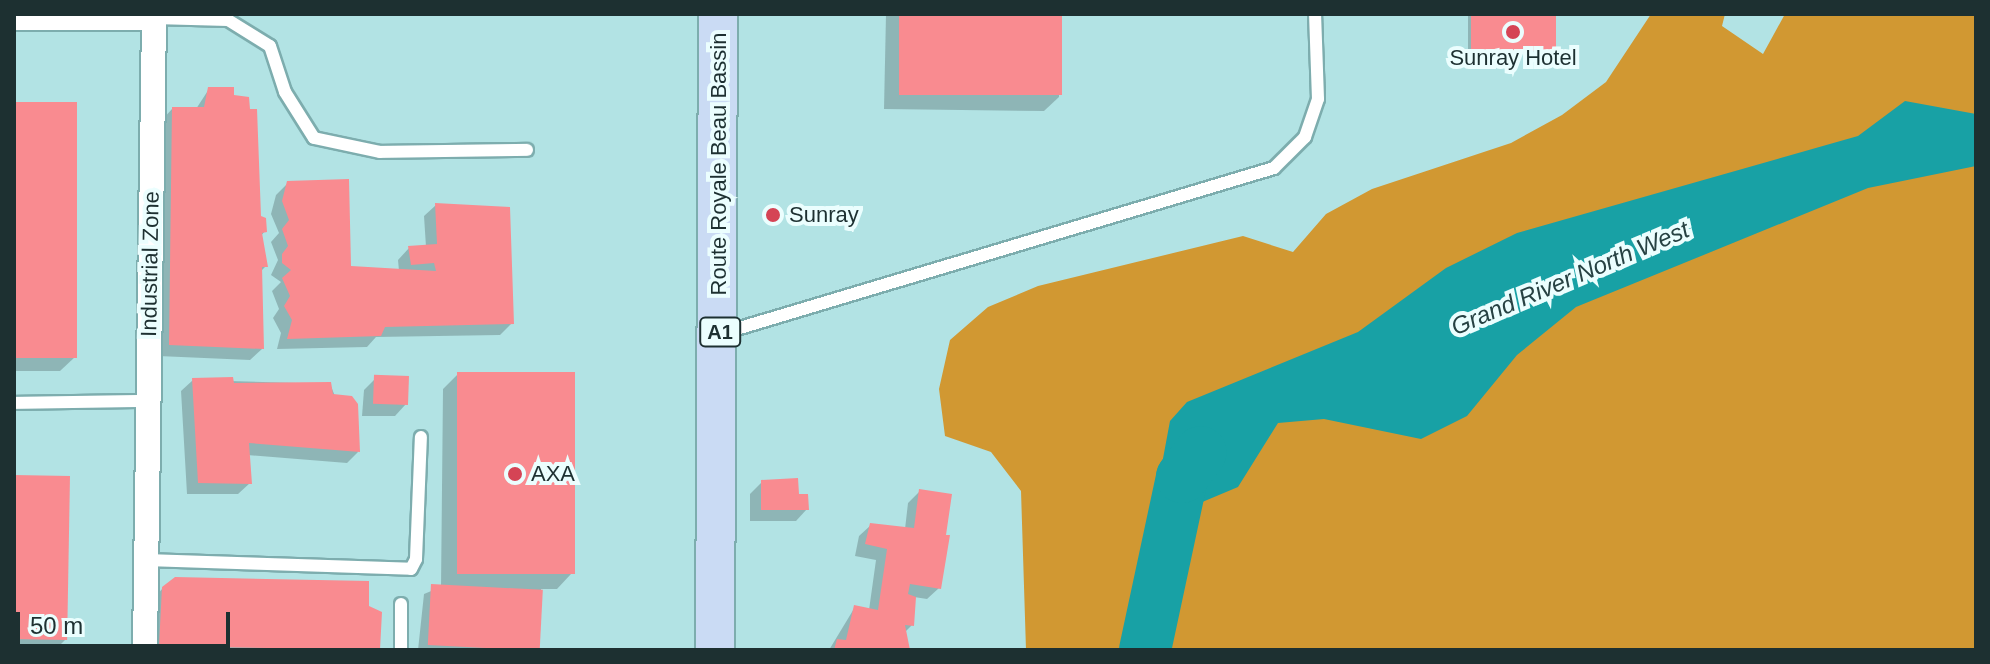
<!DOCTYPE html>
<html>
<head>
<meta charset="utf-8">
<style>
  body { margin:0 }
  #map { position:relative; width:1990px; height:664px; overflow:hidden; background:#b2e3e4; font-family:Arial,sans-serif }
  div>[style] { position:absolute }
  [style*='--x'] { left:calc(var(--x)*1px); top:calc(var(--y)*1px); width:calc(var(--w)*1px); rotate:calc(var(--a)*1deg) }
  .forest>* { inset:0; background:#d19832 }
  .water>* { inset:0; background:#18a1a5 }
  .shadow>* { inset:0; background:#0003; transform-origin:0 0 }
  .river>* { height:52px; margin:-26px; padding:0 26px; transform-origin:26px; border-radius:26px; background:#18a1a5 }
  .building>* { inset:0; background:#f98b90; transform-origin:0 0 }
  .roads { filter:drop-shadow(2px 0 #7dadae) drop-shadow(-2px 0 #7dadae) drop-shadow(0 2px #7dadae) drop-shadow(0 -2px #7dadae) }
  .service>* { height:12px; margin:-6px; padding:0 6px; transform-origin:6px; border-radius:6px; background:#fff }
  .minor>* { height:24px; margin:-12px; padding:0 12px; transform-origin:12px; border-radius:12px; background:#fff }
  .primary>* { height:38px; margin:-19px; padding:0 19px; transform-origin:19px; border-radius:19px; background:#cadbf4 }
  .dots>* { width:22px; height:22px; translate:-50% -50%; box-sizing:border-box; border:4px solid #ebfefe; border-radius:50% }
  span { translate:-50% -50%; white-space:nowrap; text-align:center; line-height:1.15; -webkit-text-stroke:8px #ebfefe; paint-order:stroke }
  .shield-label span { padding:2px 6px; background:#ebfefe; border:2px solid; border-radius:6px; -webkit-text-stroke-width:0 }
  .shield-label { font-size:20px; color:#1d3031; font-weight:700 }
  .poi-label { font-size:22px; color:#1d3031 }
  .left { translate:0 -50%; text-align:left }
  .street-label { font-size:22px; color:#1d3031 }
  .water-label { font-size:24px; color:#274243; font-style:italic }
  .frame { position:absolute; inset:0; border:16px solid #1d3031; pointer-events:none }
  .scale { position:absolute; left:16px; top:612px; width:214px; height:36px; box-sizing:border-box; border:4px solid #1d3031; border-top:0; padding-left:10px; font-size:24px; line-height:28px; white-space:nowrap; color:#1d3031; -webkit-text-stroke:6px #ebfefe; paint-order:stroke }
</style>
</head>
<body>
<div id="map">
  <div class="forest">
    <div style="clip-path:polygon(1651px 14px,1725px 14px,1722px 26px,1763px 54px,1785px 14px,1976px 14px,1976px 650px,1026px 650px,1021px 491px,991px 452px,945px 436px,939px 389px,950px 340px,988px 307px,1038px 286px,1243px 236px,1293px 252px,1326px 214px,1372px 189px,1511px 143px,1562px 115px,1606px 82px)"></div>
  </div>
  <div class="water">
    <div style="clip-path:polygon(1905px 101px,1976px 114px,1976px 166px,1868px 188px,1576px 307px,1517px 355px,1467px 416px,1421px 439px,1324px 419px,1278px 423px,1238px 487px,1169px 516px,1156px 496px,1170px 421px,1187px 402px,1358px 332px,1446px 268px,1517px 233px,1858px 136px)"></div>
  </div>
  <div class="shadow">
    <div style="clip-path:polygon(886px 14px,1060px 14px,1059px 97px,1044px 111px,884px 109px)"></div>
    <div style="left:1468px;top:14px;width:86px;height:39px"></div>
    <div style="clip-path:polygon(209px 89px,265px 231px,260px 237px,266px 266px,260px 272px,262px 349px,250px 360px,158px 356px,161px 121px,172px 109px,196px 109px)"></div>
    <div style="clip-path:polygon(14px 104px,75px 357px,60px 371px,14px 371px)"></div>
    <div style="clip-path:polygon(288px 183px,350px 268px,399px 271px,398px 260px,409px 248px,426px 247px,424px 216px,436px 205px,512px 323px,500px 335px,376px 337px,367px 347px,277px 349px,281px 333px,273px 318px,279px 309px,272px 291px,281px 282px,271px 275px,278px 260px,271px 242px,279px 233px,271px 214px,276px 195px)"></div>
    <div style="clip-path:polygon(458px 374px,571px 574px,557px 589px,541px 589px,539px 650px,418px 650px,424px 594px,441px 587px,443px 389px)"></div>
    <div style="clip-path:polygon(375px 379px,406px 404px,395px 416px,362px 416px,364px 390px)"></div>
    <div style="clip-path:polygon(193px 380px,330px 384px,358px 452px,347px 463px,247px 455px,250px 483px,238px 494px,187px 494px,181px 391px)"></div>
    <div style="clip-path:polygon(14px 477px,66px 639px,55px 650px,14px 650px)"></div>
    <div style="clip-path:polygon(762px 482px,797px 497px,807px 509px,796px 521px,750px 521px,750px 494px)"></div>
    <div style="clip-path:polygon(920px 491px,939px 588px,927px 599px,914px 597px,912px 625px,903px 634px,907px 650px,829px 650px,855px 607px,869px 610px,876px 560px,855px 556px,859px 536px,871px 525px,905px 529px,908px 503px)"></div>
    <div style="clip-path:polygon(163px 588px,367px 607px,380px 614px,378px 650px,152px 650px,155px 597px)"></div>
  </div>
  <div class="river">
    <div style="--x:1145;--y:650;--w:177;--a:-77.9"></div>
    <div style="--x:1182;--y:477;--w:31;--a:-53"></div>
  </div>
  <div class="building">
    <div style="left:899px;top:14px;width:163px;height:81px"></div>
    <div style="left:1471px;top:14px;width:85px;height:37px"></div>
    <div style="clip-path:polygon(208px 87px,234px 87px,234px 95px,249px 97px,250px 109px,257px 109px,261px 216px,266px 218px,267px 232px,262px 233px,268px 267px,262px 267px,264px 349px,169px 345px,172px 107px,204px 107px)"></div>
    <div style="left:14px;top:102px;width:63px;height:256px"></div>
    <div style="clip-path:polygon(349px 179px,351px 266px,436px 271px,434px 263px,411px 265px,408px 246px,437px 244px,435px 203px,510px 207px,514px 324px,385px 327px,381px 336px,287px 339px,292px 320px,284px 306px,290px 296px,282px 278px,291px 270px,282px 263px,282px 254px,288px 246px,282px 229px,289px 220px,282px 201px,287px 181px)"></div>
    <div style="left:457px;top:372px;width:118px;height:202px"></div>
    <div style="left:409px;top:376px;width:29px;height:35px;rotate:92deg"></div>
    <div style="clip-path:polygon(233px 377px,234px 383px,331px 382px,333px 394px,352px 396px,358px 404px,360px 452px,249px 443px,252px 484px,198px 483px,192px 378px)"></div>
    <div style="left:14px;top:475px;width:56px;height:164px;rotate:1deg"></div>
    <div style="clip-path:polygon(798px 478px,799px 494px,808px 494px,809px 510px,761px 510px,761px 480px)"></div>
    <div style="clip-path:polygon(919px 489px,952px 494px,946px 535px,950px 535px,941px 589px,910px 584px,908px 594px,916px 597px,914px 626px,905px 625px,910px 650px,834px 650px,837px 639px,846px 640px,854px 605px,878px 610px,887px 549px,865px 544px,870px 523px,914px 528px)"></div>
    <div style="clip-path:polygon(175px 577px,369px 581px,369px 606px,382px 612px,380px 650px,159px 646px,162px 587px)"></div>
    <div style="left:431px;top:584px;width:112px;height:61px;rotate:3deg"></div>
  </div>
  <div class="roads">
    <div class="service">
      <div style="--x:154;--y:18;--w:74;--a:1.5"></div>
      <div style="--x:228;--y:20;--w:49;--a:31.8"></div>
      <div style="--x:270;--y:46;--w:48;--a:71.9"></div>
      <div style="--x:285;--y:92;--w:54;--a:57.8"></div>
      <div style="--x:314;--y:138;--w:67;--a:12"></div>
      <div style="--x:380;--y:152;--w:147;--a:-0.8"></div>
      <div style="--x:723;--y:333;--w:575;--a:-16.67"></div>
      <div style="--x:1274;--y:168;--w:44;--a:-45"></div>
      <div style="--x:1305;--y:137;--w:40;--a:-71.1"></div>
      <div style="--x:1318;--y:99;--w:85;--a:-92"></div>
      <div style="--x:14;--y:403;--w:134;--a:-0.9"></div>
      <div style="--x:146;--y:560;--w:265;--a:1.9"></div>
      <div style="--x:411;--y:569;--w:11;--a:-63"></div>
      <div style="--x:416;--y:559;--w:122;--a:-87.7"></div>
      <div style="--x:401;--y:650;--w:46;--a:-90"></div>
    </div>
    <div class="minor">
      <div style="--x:14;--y:18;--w:140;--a:0"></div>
      <div style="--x:154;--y:18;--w:632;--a:90.82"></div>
    </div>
    <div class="primary">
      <div style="--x:715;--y:650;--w:636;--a:-89.73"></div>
    </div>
  </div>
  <div class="dots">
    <div style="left:1513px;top:32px;background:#d54455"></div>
    <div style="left:773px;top:215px;background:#d54455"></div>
    <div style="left:515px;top:474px;background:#d54455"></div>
  </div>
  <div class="shield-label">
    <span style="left:720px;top:332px">A1</span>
  </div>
  <div class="poi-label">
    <span style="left:1513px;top:58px">Sunray Hotel</span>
    <span class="left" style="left:789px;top:215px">Sunray</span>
    <span class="left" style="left:531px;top:474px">AXA</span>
  </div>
  <div class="street-label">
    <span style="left:719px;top:164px;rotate:-90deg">Route Royale Beau Bassin</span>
    <span style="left:150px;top:264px;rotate:-89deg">Industrial Zone</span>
  </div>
  <div class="water-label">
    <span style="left:1570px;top:278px;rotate:-23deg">Grand River North West</span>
  </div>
  <div class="frame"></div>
  <div class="scale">50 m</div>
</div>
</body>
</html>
